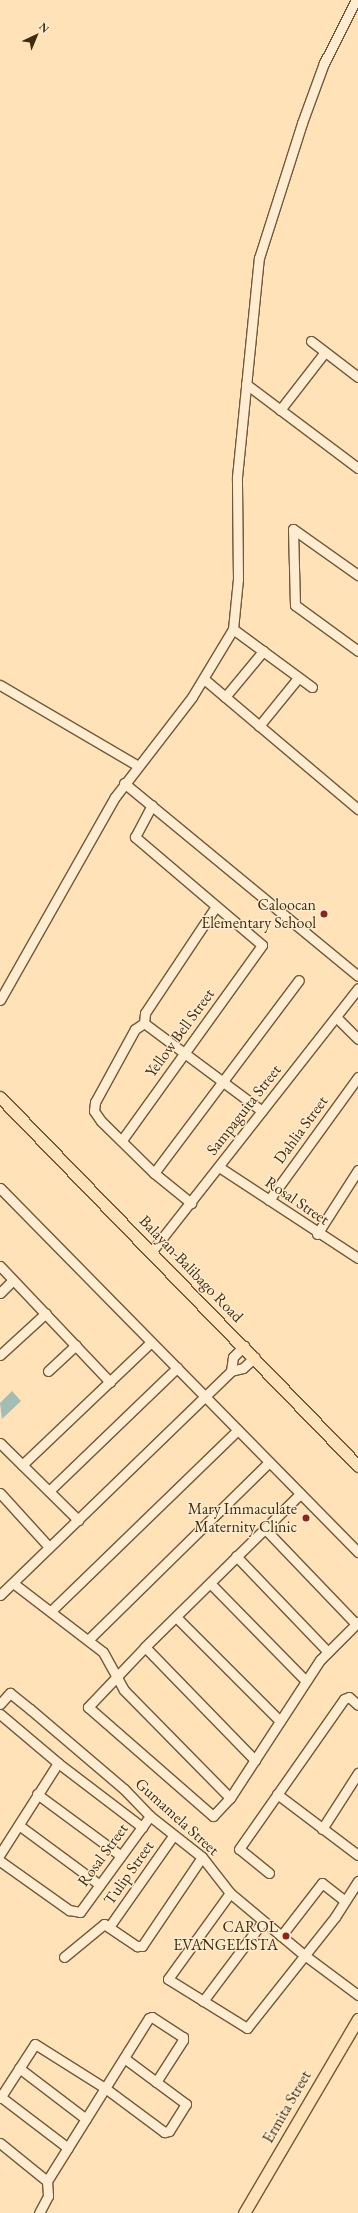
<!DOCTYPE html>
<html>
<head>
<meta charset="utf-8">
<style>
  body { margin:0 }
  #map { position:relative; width:358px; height:2213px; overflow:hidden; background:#ffe2b8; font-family:"EB Garamond",serif }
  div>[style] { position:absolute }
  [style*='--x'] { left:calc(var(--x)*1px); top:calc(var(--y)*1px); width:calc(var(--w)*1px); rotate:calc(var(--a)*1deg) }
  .water>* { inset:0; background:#a1bdb4 }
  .roads { filter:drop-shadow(1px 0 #705a38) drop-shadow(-1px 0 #705a38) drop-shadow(0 1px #705a38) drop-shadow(0 -1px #705a38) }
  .minor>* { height:9px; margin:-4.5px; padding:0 4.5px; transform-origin:4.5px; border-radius:4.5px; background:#ffecd1 }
  .major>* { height:11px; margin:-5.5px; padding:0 5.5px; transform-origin:5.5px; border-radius:5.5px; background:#ffe2b8 }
  .dots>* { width:11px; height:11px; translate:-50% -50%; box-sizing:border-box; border:2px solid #ffecd1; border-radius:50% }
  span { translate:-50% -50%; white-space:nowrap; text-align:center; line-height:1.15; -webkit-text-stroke:3px #ffecd1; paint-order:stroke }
  .poi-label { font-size:16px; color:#402c0d }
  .right { translate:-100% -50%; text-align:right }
  .street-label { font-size:16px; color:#402c0d }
  .north { position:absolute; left:16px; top:16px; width:40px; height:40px; -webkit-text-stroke:3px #ffecd1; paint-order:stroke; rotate:44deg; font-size:11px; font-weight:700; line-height:16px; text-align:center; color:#402c0d }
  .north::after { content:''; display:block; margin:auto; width:14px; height:18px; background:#402c0d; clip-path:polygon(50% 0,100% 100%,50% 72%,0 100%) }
</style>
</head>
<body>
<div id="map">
  <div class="water">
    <div style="clip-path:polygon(12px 1391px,21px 1401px,2px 1419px,0 1403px)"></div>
  </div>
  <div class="roads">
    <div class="minor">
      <div style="--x:311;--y:341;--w:59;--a:37.5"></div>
      <div style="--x:246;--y:384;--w:140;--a:36.9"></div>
      <div style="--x:280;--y:410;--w:73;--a:-52.2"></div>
      <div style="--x:293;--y:529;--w:76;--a:88.5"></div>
      <div style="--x:295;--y:605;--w:78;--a:36.1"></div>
      <div style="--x:293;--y:529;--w:80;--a:35.3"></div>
      <div style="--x:233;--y:629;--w:98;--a:36.3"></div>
      <div style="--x:204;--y:679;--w:202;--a:40.2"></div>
      <div style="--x:0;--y:685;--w:160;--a:30.4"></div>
      <div style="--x:225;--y:697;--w:60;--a:-50.4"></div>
      <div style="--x:259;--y:726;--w:62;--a:-50.9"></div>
      <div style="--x:124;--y:783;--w:303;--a:39.5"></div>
      <div style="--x:0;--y:1000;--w:233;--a:-60.5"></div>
      <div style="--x:115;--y:797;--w:126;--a:-52.4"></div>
      <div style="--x:192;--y:697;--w:79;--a:-58.9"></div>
      <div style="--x:233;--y:629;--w:50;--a:-84.3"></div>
      <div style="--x:238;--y:579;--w:102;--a:-90.6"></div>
      <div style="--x:237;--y:477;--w:220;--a:-84.3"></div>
      <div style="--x:259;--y:258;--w:142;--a:-72.3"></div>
      <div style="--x:302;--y:123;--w:64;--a:-69.9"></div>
      <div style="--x:324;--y:63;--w:71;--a:-63.1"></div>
      <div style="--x:336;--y:1017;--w:31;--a:45"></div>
      <div style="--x:144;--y:1023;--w:11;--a:146"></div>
      <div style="--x:135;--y:1029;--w:83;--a:118.7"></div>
      <div style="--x:95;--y:1102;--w:9;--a:96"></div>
      <div style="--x:94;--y:1111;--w:12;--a:55"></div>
      <div style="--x:101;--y:1121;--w:74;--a:44.5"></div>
      <div style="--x:154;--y:1173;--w:48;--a:39"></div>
      <div style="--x:144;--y:1023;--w:147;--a:36.7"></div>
      <div style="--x:144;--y:1023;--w:10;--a:-84"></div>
      <div style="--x:145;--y:1013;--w:128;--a:-56.4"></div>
      <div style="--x:122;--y:1140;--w:240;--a:-54.3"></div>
      <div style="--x:262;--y:945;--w:167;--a:-139.6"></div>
      <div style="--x:135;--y:837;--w:36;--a:-62"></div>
      <div style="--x:219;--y:1167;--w:166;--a:33.2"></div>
      <div style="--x:154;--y:1173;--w:241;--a:-53.1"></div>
      <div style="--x:0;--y:1188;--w:511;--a:45.48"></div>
      <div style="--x:269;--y:1200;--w:152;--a:-54.1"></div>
      <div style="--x:317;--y:1234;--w:76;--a:-57.4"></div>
      <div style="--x:152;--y:1251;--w:334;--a:-51.9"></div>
      <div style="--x:0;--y:1266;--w:160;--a:46.5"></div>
      <div style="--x:0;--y:1293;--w:18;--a:-45"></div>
      <div style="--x:0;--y:1355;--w:62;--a:-42.4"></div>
      <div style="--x:48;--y:1371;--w:38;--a:-43"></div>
      <div style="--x:231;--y:1371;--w:14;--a:-82"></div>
      <div style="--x:233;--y:1357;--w:16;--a:-45"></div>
      <div style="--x:0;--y:1443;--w:110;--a:44.6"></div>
      <div style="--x:22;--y:1465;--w:178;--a:-43.6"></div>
      <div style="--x:49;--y:1491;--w:178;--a:-43.9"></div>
      <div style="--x:0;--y:1493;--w:73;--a:47.8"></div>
      <div style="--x:300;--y:1494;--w:218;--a:135.4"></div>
      <div style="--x:145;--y:1647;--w:83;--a:133.5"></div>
      <div style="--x:88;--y:1707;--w:166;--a:41.1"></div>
      <div style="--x:213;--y:1816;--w:25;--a:-47"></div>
      <div style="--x:230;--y:1798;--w:165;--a:-56.9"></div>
      <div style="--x:320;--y:1660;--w:54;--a:-45"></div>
      <div style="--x:265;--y:1529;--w:132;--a:46.2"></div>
      <div style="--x:236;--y:1556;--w:133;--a:46.2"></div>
      <div style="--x:13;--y:1583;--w:113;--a:37.5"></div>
      <div style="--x:103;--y:1652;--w:43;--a:61.1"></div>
      <div style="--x:124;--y:1690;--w:151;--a:45.5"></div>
      <div style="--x:210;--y:1583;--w:137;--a:45.6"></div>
      <div style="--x:0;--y:1595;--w:322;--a:-44.1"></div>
      <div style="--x:231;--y:1371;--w:12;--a:-14"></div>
      <div style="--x:243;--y:1368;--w:16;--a:-43"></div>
      <div style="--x:51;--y:1611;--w:260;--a:-44.1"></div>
      <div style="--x:176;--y:1617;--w:147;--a:45"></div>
      <div style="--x:88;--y:1640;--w:254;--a:-44.5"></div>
      <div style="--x:145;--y:1647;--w:158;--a:45.8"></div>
      <div style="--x:0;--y:1704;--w:15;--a:-48"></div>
      <div style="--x:10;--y:1693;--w:26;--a:39"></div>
      <div style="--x:30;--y:1709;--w:123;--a:40.4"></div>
      <div style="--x:124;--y:1789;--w:37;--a:46"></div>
      <div style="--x:150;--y:1816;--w:66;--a:38.3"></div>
      <div style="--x:202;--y:1857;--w:46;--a:52.1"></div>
      <div style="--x:230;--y:1893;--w:95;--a:39.9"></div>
      <div style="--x:303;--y:1954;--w:69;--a:36.7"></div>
      <div style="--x:0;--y:1714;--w:76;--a:40.2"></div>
      <div style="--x:58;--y:1763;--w:106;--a:37.3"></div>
      <div style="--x:37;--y:1794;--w:104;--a:36.4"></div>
      <div style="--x:277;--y:1794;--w:101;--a:37"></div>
      <div style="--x:20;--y:1826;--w:99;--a:36.4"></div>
      <div style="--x:322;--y:1829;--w:67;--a:-57.3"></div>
      <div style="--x:0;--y:1854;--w:108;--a:-57.5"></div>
      <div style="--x:0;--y:1861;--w:85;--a:35.4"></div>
      <div style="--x:69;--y:1910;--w:11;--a:10"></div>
      <div style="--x:80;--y:1912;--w:119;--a:-53.9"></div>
      <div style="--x:269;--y:1873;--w:38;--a:-141"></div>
      <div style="--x:239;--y:1849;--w:183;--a:-55"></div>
      <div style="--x:344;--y:1699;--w:5;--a:-22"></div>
      <div style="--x:349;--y:1697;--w:12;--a:42"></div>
      <div style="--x:230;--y:1893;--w:106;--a:125.8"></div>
      <div style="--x:168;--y:1979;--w:93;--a:31.8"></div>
      <div style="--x:247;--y:2028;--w:142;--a:-51.6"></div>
      <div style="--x:335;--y:1917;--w:43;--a:-57.4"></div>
      <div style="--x:109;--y:1927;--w:111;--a:-54.9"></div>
      <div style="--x:281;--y:1936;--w:67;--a:-52.3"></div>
      <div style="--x:322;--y:1883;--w:29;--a:38"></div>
      <div style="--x:64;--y:1957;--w:52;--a:-39.5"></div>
      <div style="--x:104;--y:1924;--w:40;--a:34"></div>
      <div style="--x:137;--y:1946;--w:5;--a:0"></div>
      <div style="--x:142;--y:1946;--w:107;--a:-56"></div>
      <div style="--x:203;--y:2001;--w:100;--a:-53.1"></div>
      <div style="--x:19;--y:2068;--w:84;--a:37.3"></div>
      <div style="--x:1;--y:2097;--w:84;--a:37.3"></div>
      <div style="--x:0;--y:2098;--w:64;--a:-57.1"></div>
      <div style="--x:35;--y:2044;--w:83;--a:32.2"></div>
      <div style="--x:105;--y:2088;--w:74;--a:36.7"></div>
      <div style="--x:164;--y:2132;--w:5;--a:-11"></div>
      <div style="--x:169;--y:2131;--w:32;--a:-58"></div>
      <div style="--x:186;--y:2104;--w:77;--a:-143.4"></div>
      <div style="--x:0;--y:2143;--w:60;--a:39"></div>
      <div style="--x:47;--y:2181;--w:15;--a:86"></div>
      <div style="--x:48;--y:2196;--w:19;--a:118"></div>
      <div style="--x:47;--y:2181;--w:192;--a:-58"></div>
      <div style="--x:149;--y:2018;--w:3;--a:-18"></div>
      <div style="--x:152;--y:2017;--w:37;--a:33"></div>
      <div style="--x:183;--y:2037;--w:3;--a:90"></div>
      <div style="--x:183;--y:2040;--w:50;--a:122.7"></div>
    </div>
    <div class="major">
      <div style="--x:0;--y:1097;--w:514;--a:45.87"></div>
      <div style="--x:244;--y:2213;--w:225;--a:-59.6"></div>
    </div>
  </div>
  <div class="dots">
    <div style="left:324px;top:914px;background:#8f2418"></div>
    <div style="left:306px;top:1518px;background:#8f2418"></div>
    <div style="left:286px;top:1936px;background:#8f2418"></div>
  </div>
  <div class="poi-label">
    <span class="right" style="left:316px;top:914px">Caloocan<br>Elementary School</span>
    <span class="right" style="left:297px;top:1518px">Mary Immaculate<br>Maternity Clinic</span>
    <span class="right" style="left:278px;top:1936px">CAROL<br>EVANGELISTA</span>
  </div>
  <div class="street-label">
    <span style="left:180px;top:1033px;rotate:-54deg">Yellow Bell Street</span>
    <span style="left:244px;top:1110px;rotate:-52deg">Sampaguita Street</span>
    <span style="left:301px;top:1130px;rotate:-54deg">Dahlia Street</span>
    <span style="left:297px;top:1201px;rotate:34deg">Rosal Street</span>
    <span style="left:191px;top:1269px;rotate:46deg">Balayan-Balibago Road</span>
    <span style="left:177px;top:1817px;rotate:42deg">Gumamela Street</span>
    <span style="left:103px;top:1855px;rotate:-54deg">Rosal Street</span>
    <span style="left:129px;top:1873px;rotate:-55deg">Tulip Street</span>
    <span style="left:287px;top:2107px;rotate:-60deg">Ermita Street</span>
  </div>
  <div class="north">N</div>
</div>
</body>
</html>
